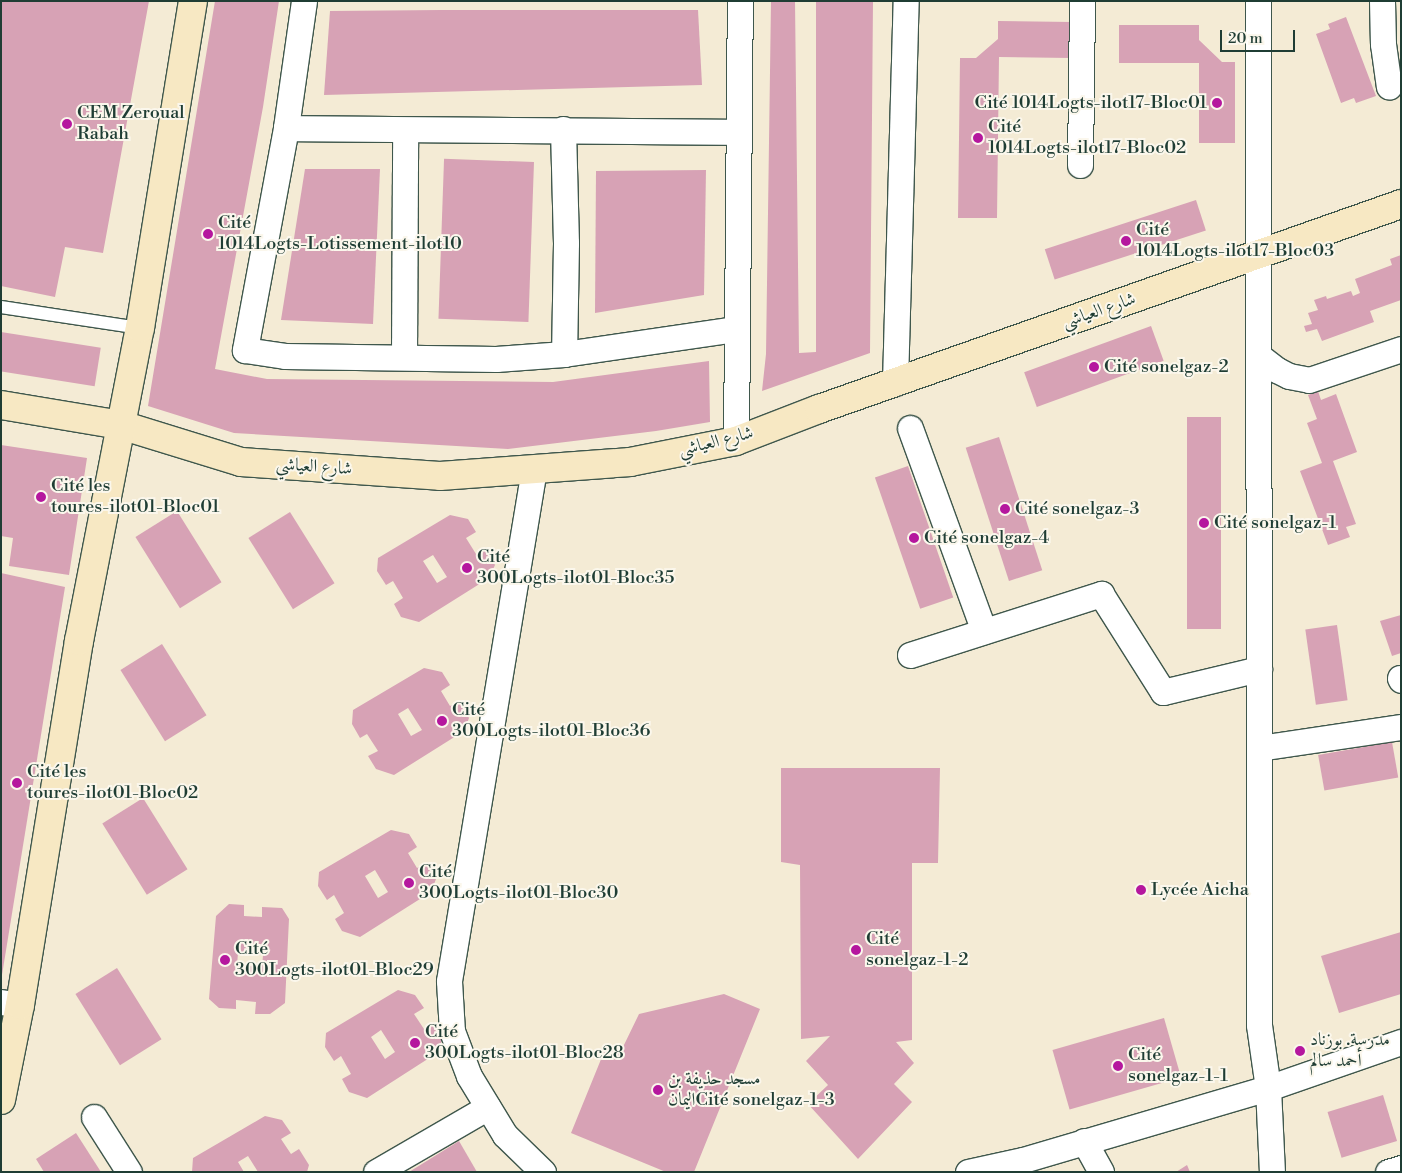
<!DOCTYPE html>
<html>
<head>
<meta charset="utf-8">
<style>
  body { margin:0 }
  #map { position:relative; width:1402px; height:1173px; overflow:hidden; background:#f4ebd5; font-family:"Libre Bodoni",Amiri,serif }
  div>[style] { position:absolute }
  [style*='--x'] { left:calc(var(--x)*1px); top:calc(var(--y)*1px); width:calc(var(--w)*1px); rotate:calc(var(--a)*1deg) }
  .building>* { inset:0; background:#d7a2b5; transform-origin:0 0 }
  .roads { filter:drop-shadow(1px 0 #3f574c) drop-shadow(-1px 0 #3f574c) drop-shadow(0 1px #3f574c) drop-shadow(0 -1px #3f574c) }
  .lane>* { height:12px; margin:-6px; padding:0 6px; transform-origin:6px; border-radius:6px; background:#fff }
  .street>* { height:25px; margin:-12.5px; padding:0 12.5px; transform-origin:12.5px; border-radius:12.5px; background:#fff }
  .secondary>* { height:28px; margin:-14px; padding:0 14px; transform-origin:14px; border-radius:14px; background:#f7e8c3 }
  .dots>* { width:14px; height:14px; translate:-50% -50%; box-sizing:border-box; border:2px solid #fbf7ec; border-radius:50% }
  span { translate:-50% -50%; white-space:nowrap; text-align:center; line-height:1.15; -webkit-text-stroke:4px #fbf7ec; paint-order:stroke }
  .poi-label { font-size:18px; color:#1f3d34 }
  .right { translate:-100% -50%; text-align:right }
  .left { translate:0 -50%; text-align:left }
  .street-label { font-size:18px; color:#1f3d34 }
  .frame { position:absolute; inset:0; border:2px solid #1f3d34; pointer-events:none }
  .scale { position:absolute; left:1220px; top:30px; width:75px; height:22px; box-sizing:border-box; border:2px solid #1f3d34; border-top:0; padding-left:6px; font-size:15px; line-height:18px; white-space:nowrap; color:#1f3d34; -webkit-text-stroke:4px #fbf7ec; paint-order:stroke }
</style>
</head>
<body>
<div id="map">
  <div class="building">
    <div style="clip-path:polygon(1px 1px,149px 1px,103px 253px,65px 247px,55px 297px,1px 286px)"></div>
    <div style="clip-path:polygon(215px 1px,279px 1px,263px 107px,215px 369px,267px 379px,553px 382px,709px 361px,710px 422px,656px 431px,508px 449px,234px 433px,148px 406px)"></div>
    <div style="clip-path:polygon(771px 1px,795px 1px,799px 353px,816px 352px,816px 1px,873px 1px,870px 353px,762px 391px,766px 354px)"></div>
    <div style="clip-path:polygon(441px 10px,698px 10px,702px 85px,324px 95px,330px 11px)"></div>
    <div style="clip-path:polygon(1346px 17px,1376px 96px,1356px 103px,1354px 98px,1341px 103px,1316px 34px,1330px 29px,1328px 24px)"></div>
    <div style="clip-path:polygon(998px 21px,1072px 22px,1071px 58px,999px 57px,997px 218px,958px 218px,960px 58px,976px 58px,998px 39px)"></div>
    <div style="clip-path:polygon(1119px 25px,1199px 25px,1199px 40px,1222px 62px,1235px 62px,1235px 143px,1199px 143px,1199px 63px,1119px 63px)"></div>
    <div style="left:534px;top:162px;width:160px;height:90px;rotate:92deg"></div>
    <div style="clip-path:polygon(305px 169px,380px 169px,373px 324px,281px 320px)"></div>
    <div style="clip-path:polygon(706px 170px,704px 295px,595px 313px,596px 171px)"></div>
    <div style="left:1196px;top:200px;width:32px;height:159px;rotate:72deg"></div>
    <div style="clip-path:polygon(1401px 255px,1401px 300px,1370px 311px,1374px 322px,1322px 341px,1317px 329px,1306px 332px,1304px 326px,1312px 324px,1308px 313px,1318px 310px,1314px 300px,1326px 296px,1327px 299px,1351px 291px,1353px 296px,1360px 293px,1355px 279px,1392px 265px,1390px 259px)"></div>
    <div style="left:1151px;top:326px;width:37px;height:135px;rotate:70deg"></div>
    <div style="left:1px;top:332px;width:101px;height:39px;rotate:9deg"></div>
    <div style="clip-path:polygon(1318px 391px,1321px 400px,1336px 394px,1357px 452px,1333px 461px,1356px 524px,1346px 527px,1350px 537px,1328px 545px,1300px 471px,1322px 463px,1307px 423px,1317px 419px,1308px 395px)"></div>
    <div style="left:1187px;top:417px;width:34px;height:212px"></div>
    <div style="left:999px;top:437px;width:140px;height:35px;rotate:72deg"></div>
    <div style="clip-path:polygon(1px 445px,87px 458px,69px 575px,9px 566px,13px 538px,1px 536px)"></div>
    <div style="left:908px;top:466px;width:139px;height:35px;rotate:71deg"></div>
    <div style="left:177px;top:511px;width:84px;height:49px;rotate:58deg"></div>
    <div style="left:290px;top:512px;width:84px;height:49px;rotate:58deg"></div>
    <div style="clip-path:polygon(evenodd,450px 515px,468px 519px,476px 532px,466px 538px,476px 554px,485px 548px,495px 565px,489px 578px,419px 622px,401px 617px,394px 604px,403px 598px,393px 581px,386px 585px,377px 571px,378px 558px,450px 515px,433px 555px,447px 577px,437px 583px,423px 561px,433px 555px)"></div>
    <div style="clip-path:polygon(1px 573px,65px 587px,2px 975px,1px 975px)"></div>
    <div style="clip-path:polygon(1401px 615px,1401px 653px,1392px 656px,1380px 621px)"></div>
    <div style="left:1337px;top:625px;width:76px;height:32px;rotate:82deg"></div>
    <div style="left:162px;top:644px;width:84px;height:49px;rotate:58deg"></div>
    <div style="clip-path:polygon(evenodd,424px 668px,442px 672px,450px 685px,441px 691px,450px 706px,459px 701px,469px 718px,464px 731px,394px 775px,376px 769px,368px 756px,378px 751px,367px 734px,360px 738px,352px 724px,353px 710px,424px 668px,408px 708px,422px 730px,411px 736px,398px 714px,408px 708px)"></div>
    <div style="left:1392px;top:742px;width:36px;height:75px;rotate:80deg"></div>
    <div style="clip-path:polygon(781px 768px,940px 768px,938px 863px,912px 863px,912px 1040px,896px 1042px,914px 1063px,894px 1084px,912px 1102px,858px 1159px,808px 1104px,828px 1085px,806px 1061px,830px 1036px,801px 1039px,800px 865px,781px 862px)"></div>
    <div style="left:143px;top:798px;width:84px;height:48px;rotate:58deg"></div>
    <div style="clip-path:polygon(evenodd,391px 830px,409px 834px,417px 847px,408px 853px,417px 868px,426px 863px,436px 879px,431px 892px,360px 937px,342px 931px,335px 919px,344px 913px,334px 895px,327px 900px,318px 886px,319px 872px,391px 830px,375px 870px,388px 892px,378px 898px,365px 876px,375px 870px)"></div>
    <div style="clip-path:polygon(evenodd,229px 904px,244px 905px,244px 916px,262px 917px,262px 907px,282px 908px,289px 919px,285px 1003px,270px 1014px,255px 1014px,256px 1002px,236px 1000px,236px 1009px,219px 1008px,209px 999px,216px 916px,229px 904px,238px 953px,263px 955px,262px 967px,237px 965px,238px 953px)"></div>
    <div style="clip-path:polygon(1401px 932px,1401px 994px,1339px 1013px,1321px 956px)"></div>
    <div style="left:117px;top:968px;width:84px;height:49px;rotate:58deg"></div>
    <div style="clip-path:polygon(evenodd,398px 990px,415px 995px,424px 1008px,414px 1014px,424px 1029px,432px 1023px,442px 1040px,437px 1053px,367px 1098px,349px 1092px,342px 1079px,351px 1074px,341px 1056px,334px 1061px,325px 1047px,326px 1033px,398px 990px,381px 1030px,395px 1052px,385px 1059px,371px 1037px,381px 1030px)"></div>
    <div style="clip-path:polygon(724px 994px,760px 1009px,694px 1172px,666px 1172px,571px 1133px,606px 1047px,623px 1047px,639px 1014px)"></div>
    <div style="left:1164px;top:1018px;width:62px;height:116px;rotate:74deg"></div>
    <div style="left:1383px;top:1095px;width:48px;height:58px;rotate:73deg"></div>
    <div style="clip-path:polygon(265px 1116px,282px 1120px,291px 1133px,281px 1139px,291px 1154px,299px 1149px,309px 1165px,307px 1172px,258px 1172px,248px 1156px,238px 1162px,244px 1172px,192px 1172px,193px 1158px)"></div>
    <div style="clip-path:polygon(76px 1133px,101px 1172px,44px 1172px,36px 1159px)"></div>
    <div style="clip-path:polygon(459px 1141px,477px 1172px,409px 1172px)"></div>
    <div style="clip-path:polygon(1187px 1165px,1190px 1172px,1176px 1172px)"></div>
  </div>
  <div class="roads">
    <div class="lane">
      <div style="--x:1;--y:307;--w:141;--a:8.6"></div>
    </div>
    <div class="street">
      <div style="--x:304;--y:1;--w:128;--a:98.1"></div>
      <div style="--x:286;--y:128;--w:226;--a:100.5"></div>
      <div style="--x:245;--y:350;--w:40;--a:8.5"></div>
      <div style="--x:285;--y:356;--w:211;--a:0.8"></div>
      <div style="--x:496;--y:359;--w:68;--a:-4.2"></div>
      <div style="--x:564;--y:354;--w:174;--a:-8.3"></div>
      <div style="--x:1258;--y:1;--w:1024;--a:89.94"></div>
      <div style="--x:1259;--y:1025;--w:64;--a:81.9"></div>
      <div style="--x:1268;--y:1088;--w:84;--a:87.3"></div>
      <div style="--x:1382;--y:1;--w:43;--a:88.7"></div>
      <div style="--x:1383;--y:44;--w:43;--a:82.1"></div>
      <div style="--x:286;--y:128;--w:452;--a:0.5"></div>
      <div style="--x:563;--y:129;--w:114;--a:88.5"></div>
      <div style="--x:566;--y:243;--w:111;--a:91"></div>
      <div style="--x:1080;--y:165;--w:164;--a:-89.3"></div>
      <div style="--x:1259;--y:356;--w:23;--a:38"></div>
      <div style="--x:1277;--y:370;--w:13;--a:27"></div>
      <div style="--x:1289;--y:376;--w:20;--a:11"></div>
      <div style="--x:1309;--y:380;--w:97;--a:-18.6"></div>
      <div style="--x:404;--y:357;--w:227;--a:-89.7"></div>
      <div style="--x:895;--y:383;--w:382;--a:-88.4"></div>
      <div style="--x:910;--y:428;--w:216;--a:70"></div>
      <div style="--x:736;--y:441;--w:440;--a:-89.5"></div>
      <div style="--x:534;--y:469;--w:519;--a:99.43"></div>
      <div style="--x:449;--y:981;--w:50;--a:86.6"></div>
      <div style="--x:452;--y:1031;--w:48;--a:69.3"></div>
      <div style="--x:469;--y:1076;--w:69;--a:58.6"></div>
      <div style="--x:505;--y:1135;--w:53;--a:44.2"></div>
      <div style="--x:910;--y:655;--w:201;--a:-17.7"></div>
      <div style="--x:1101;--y:594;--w:116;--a:57.7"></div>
      <div style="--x:1163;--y:692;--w:99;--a:-13.5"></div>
      <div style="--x:1400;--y:678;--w:2;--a:63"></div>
      <div style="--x:1259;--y:748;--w:144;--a:-8.4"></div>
      <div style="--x:1;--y:1002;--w:19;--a:9"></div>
      <div style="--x:94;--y:1117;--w:65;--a:57.5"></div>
      <div style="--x:1084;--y:1141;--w:35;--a:61"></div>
      <div style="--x:376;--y:1172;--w:129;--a:-30.1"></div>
      <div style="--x:968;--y:1172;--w:56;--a:-12.3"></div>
      <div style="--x:1023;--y:1160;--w:255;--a:-16.4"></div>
      <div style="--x:1268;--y:1088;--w:141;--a:-19.1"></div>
      <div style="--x:1388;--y:1172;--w:14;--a:-17"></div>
    </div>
    <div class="secondary">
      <div style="--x:1;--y:405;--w:122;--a:9.5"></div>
      <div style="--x:121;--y:425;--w:126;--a:17.1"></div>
      <div style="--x:241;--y:462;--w:199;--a:4"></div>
      <div style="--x:440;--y:476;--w:191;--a:-4.2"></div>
      <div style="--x:630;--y:462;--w:108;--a:-11.2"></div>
      <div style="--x:736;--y:441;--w:89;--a:-21.1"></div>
      <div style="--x:819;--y:409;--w:617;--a:-19.4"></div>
      <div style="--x:1;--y:1100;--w:97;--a:-78.7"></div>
      <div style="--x:20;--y:1005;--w:369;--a:-80.8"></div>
      <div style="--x:79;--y:641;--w:319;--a:-79"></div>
      <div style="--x:140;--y:328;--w:331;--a:-80.8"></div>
    </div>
  </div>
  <div class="dots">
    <div style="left:1217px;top:103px;background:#b5179e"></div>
    <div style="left:67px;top:124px;background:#b5179e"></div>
    <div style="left:978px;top:138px;background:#b5179e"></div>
    <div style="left:208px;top:234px;background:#b5179e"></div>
    <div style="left:1126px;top:241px;background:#b5179e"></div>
    <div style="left:1094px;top:367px;background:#b5179e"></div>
    <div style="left:41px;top:497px;background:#b5179e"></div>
    <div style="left:1005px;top:509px;background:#b5179e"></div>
    <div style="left:1204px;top:523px;background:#b5179e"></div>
    <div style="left:914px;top:538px;background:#b5179e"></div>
    <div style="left:467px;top:568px;background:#b5179e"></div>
    <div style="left:442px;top:721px;background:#b5179e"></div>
    <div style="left:17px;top:783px;background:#b5179e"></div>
    <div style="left:409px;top:883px;background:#b5179e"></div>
    <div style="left:1141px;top:890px;background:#b5179e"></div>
    <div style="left:856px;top:950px;background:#b5179e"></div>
    <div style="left:225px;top:960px;background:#b5179e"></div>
    <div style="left:415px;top:1043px;background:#b5179e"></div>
    <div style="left:1300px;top:1051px;background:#b5179e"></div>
    <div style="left:1118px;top:1066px;background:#b5179e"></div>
    <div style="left:658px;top:1090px;background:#b5179e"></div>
  </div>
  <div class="poi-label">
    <span class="right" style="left:1207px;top:103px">Cité 1014Logts-ilot17-Bloc01</span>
    <span class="left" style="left:77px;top:124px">CEM Zeroual<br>Rabah</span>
    <span class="left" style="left:988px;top:138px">Cité<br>1014Logts-ilot17-Bloc02</span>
    <span class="left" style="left:218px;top:234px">Cité<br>1014Logts-Lotissement-ilot10</span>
    <span class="left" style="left:1136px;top:241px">Cité<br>1014Logts-ilot17-Bloc03</span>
    <span class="left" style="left:1104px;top:367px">Cité sonelgaz-2</span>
    <span class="left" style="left:51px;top:497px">Cité les<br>toures-ilot01-Bloc01</span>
    <span class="left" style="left:1015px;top:509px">Cité sonelgaz-3</span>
    <span class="left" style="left:1214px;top:523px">Cité sonelgaz-1</span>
    <span class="left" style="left:924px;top:538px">Cité sonelgaz-4</span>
    <span class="left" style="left:477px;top:568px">Cité<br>300Logts-ilot01-Bloc35</span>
    <span class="left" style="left:452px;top:721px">Cité<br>300Logts-ilot01-Bloc36</span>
    <span class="left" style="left:27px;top:783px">Cité les<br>toures-ilot01-Bloc02</span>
    <span class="left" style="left:419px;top:883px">Cité<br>300Logts-ilot01-Bloc30</span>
    <span class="left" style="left:1151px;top:890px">Lycée Aicha</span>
    <span class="left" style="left:866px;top:950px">Cité<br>sonelgaz-1-2</span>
    <span class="left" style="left:235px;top:960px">Cité<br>300Logts-ilot01-Bloc29</span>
    <span class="left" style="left:425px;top:1043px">Cité<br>300Logts-ilot01-Bloc28</span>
    <span class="left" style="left:1310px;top:1051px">مدرسة. بوزناد<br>أحمد سالم</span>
    <span class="left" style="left:1128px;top:1066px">Cité<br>sonelgaz-1-1</span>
    <span class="left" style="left:668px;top:1090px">مسجد حذيفة بن<br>اليمانCité sonelgaz-1-3</span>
  </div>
  <div class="street-label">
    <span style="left:1099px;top:311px;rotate:-19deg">شارع العياشي</span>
    <span style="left:716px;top:442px;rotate:-14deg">شارع العياشي</span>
    <span style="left:314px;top:467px;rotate:4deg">شارع العياشي</span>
  </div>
  <div class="frame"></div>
  <div class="scale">20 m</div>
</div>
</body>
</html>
